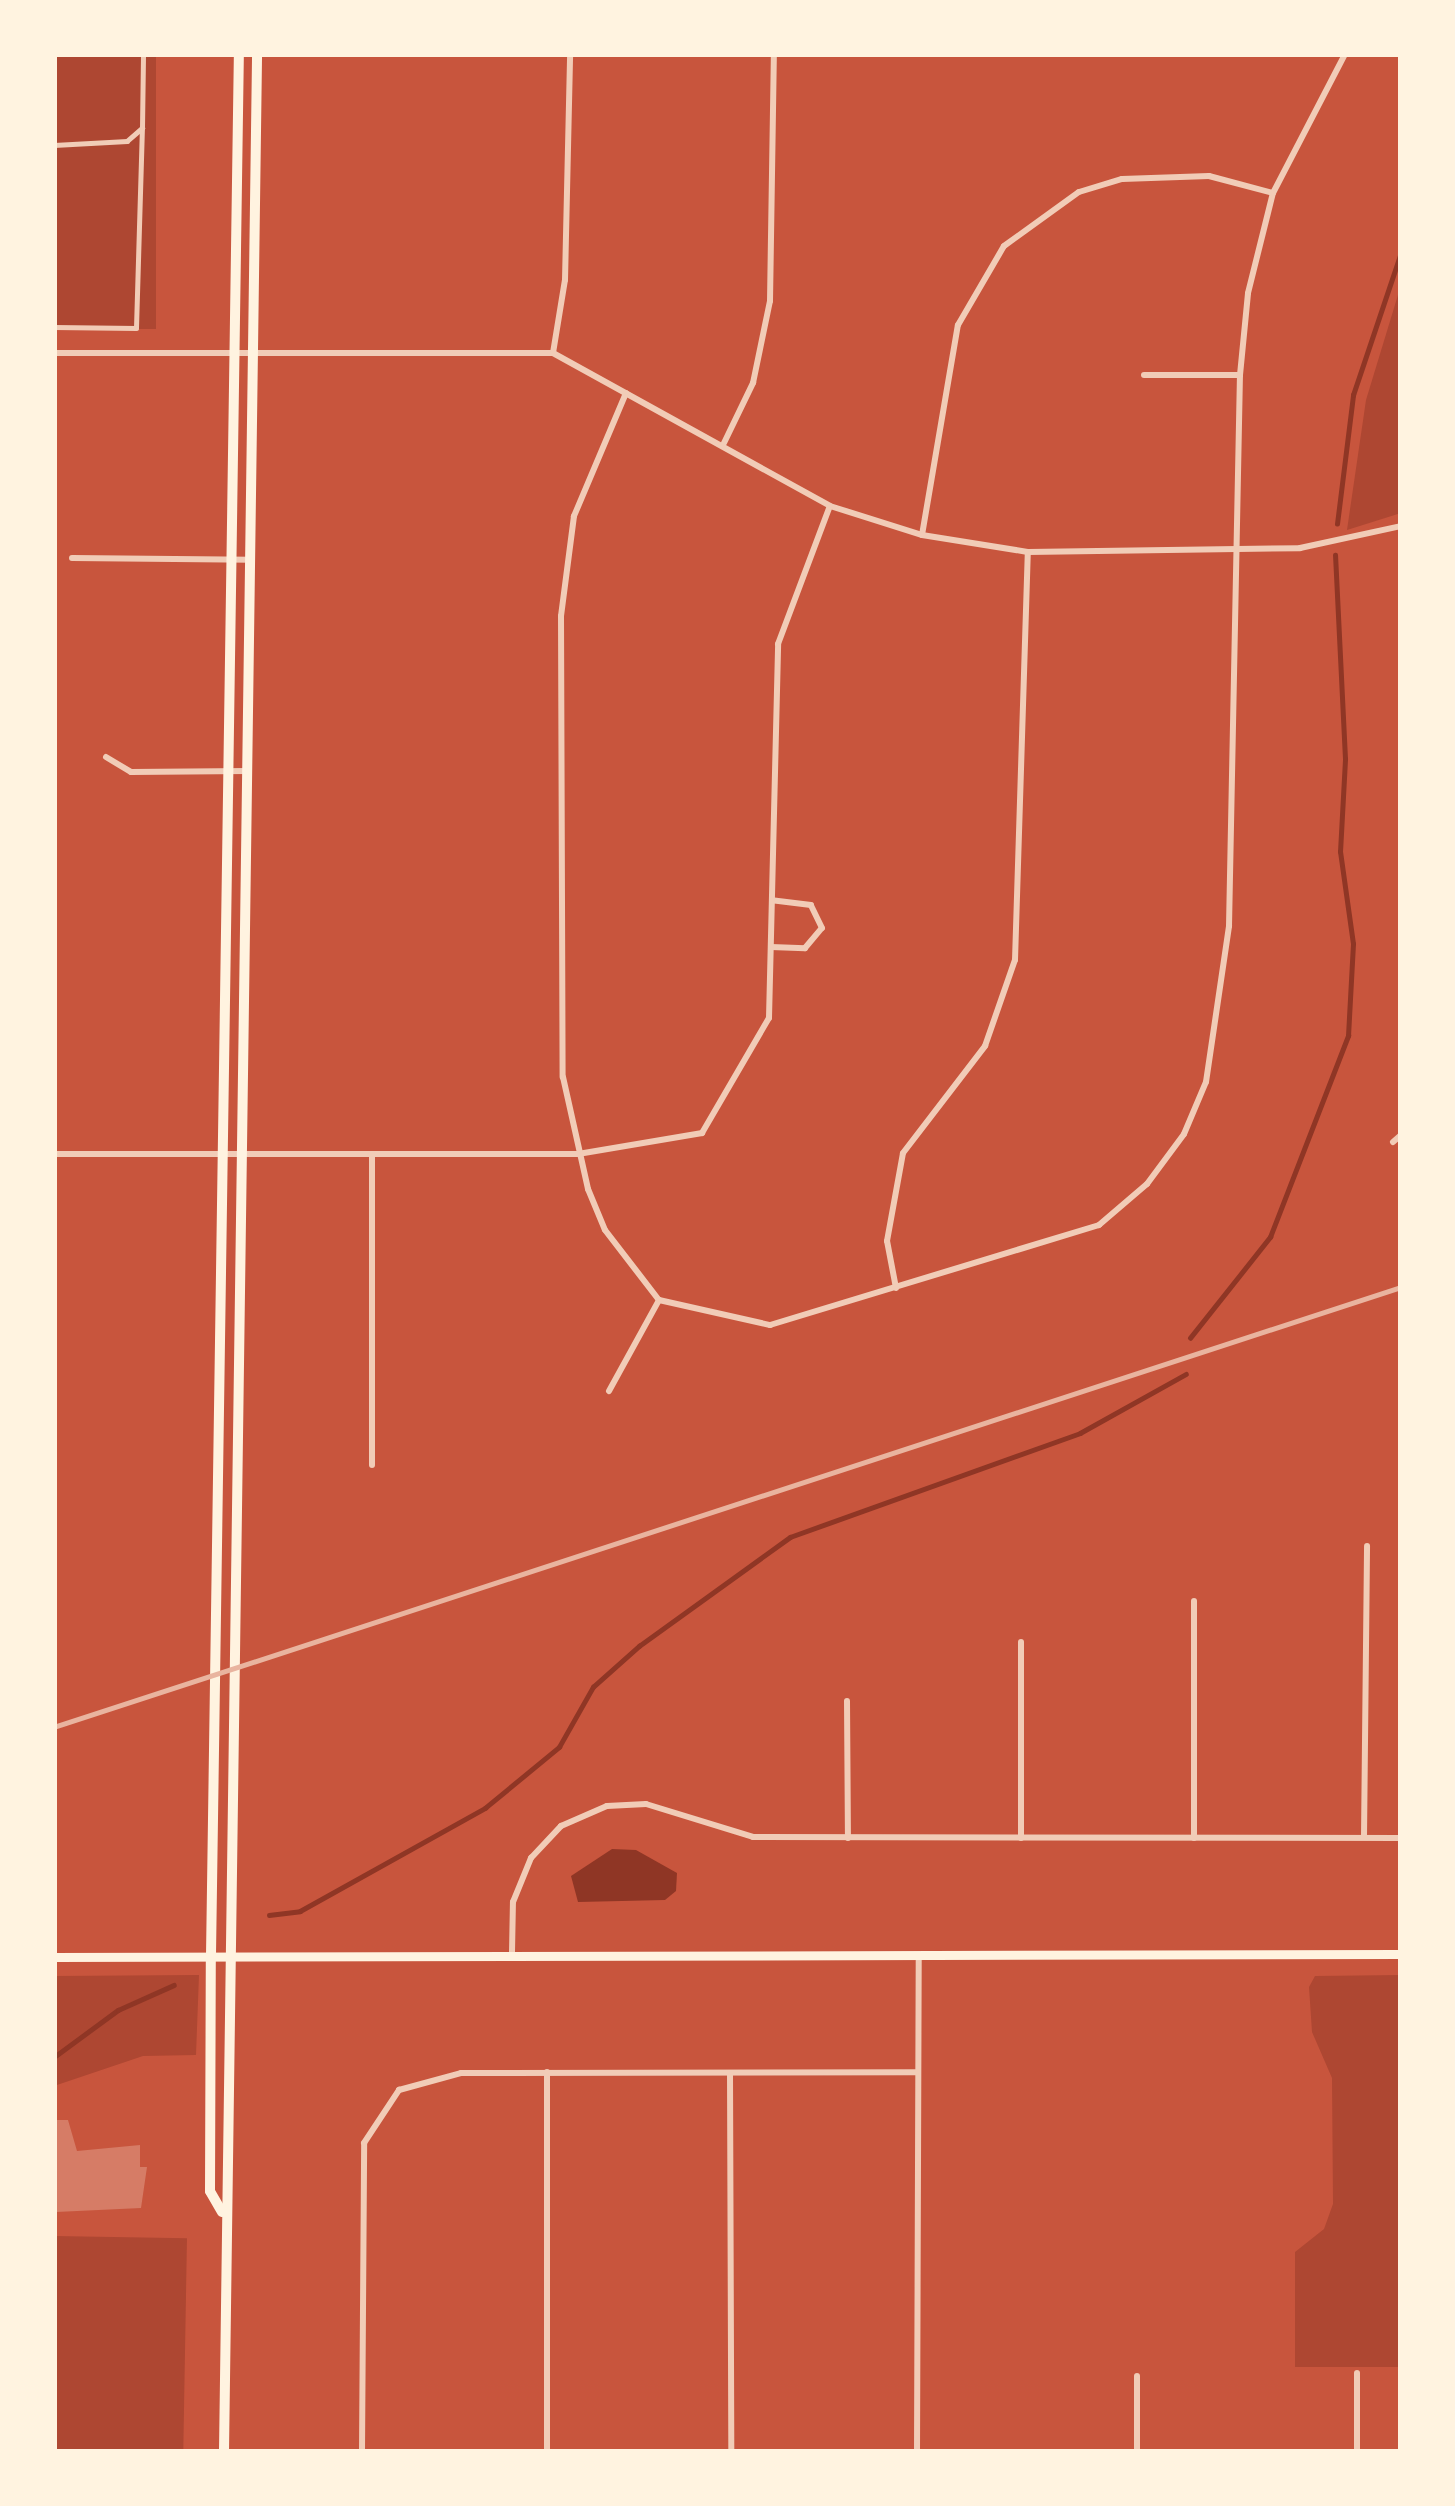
<!DOCTYPE html>
<html>
<head>
<meta charset="utf-8">
<style>
  body { margin:0 }
  #map { position:relative; width:1455px; height:2506px; overflow:hidden; background:#c8553d; font-family:"DM Sans",sans-serif }
  div>[style] { position:absolute }
  [style*='--x'] { left:calc(var(--x)*1px); top:calc(var(--y)*1px); width:calc(var(--w)*1px); rotate:calc(var(--a)*1deg) }
  .green>* { inset:0; background:#ae4732; transform-origin:0 0 }
  .water>* { inset:0; background:#8f3625 }
  .stream>* { height:4.5px; margin:-2.25px; padding:0 2.25px; transform-origin:2.25px; border-radius:2.25px; background:#8f3625 }
  .building>* { inset:0; background:#d67c66 }
  .pedestrian>* { height:4.5px; margin:-2.25px; padding:0 2.25px; transform-origin:2.25px; border-radius:2.25px; background:#f1ccb7 }
  .minor>* { height:6px; margin:-3px; padding:0 3px; transform-origin:3px; border-radius:3px; background:#f1ccb7 }
  .secondary>* { height:9px; margin:-4.5px; padding:0 4.5px; transform-origin:4.5px; border-radius:4.5px; background:#fff3e0 }
  .primary>* { height:10px; margin:-5px; padding:0 5px; transform-origin:5px; border-radius:5px; background:#fff3e0 }
  .rail>* { height:4.5px; margin:-2.25px; padding:0 2.25px; transform-origin:2.25px; border-radius:2.25px; background:#e9b49f }
  span { translate:-50% -50%; white-space:nowrap; text-align:center; line-height:1.15; -webkit-text-stroke:10px #fff3e0; paint-order:stroke }
  .frame { position:absolute; inset:0; border:57px solid #fff3e0; pointer-events:none }
</style>
</head>
<body>
<div id="map">
  <div class="green">
    <div style="left:54px;top:54px;width:102px;height:275px"></div>
    <div style="clip-path:polygon(1401px 285px,1401px 513px,1347px 530px,1366px 400px)"></div>
    <div style="clip-path:polygon(199px 1975px,196px 2055px,143px 2056px,54px 2086px,54px 1976px)"></div>
    <div style="clip-path:polygon(1401px 1975px,1401px 2367px,1295px 2367px,1295px 2252px,1324px 2229px,1333px 2204px,1332px 2078px,1312px 2032px,1309px 1987px,1315px 1976px)"></div>
    <div style="left:54px;top:2236px;width:133px;height:216px;rotate:1deg"></div>
  </div>
  <div class="water">
    <div style="clip-path:polygon(612px 1849px,636px 1850px,677px 1873px,676px 1891px,665px 1900px,578px 1902px,571px 1876px)"></div>
  </div>
  <div class="stream">
    <div style="--x:1337;--y:524;--w:130;--a:-82.9"></div>
    <div style="--x:1353;--y:395;--w:151;--a:-71.4"></div>
    <div style="--x:1190;--y:1338;--w:129;--a:-51.6"></div>
    <div style="--x:1270;--y:1237;--w:216;--a:-68.8"></div>
    <div style="--x:1348;--y:1036;--w:92;--a:-86.9"></div>
    <div style="--x:1353;--y:944;--w:93;--a:-98"></div>
    <div style="--x:1340;--y:852;--w:93;--a:-86.9"></div>
    <div style="--x:1345;--y:759;--w:204;--a:-92.8"></div>
    <div style="--x:269;--y:1915;--w:31;--a:-7"></div>
    <div style="--x:300;--y:1911;--w:212;--a:-29.1"></div>
    <div style="--x:485;--y:1808;--w:96;--a:-39.5"></div>
    <div style="--x:559;--y:1747;--w:69;--a:-60.5"></div>
    <div style="--x:593;--y:1687;--w:62;--a:-41.7"></div>
    <div style="--x:639;--y:1646;--w:186;--a:-35.8"></div>
    <div style="--x:790;--y:1537;--w:308;--a:-19.7"></div>
    <div style="--x:1080;--y:1433;--w:121;--a:-29.1"></div>
    <div style="--x:54;--y:2057;--w:79;--a:-36.3"></div>
    <div style="--x:118;--y:2010;--w:61;--a:-24.1"></div>
  </div>
  <div class="building">
    <div style="clip-path:polygon(54px 2120px,68px 2120px,77px 2151px,140px 2145px,140px 2167px,147px 2167px,141px 2208px,56px 2212px)"></div>
  </div>
  <div class="pedestrian">
    <div style="--x:54;--y:145;--w:73;--a:-3.1"></div>
    <div style="--x:127;--y:141;--w:20;--a:-41"></div>
    <div style="--x:142;--y:128;--w:74;--a:-89.2"></div>
    <div style="--x:54;--y:327;--w:82;--a:0.7"></div>
    <div style="--x:136;--y:328;--w:200;--a:-88.3"></div>
  </div>
  <div class="minor">
    <div style="--x:54;--y:353;--w:499;--a:0"></div>
    <div style="--x:553;--y:353;--w:316;--a:28.9"></div>
    <div style="--x:830;--y:506;--w:96;--a:17.5"></div>
    <div style="--x:922;--y:535;--w:107;--a:9.1"></div>
    <div style="--x:1028;--y:552;--w:272;--a:-0.8"></div>
    <div style="--x:1300;--y:548;--w:103;--a:-12.3"></div>
    <div style="--x:553;--y:353;--w:74;--a:-80.7"></div>
    <div style="--x:565;--y:280;--w:226;--a:-88.7"></div>
    <div style="--x:1144;--y:375;--w:96;--a:0"></div>
    <div style="--x:626;--y:393;--w:134;--a:112.9"></div>
    <div style="--x:574;--y:516;--w:101;--a:97.4"></div>
    <div style="--x:561;--y:616;--w:461;--a:89.8"></div>
    <div style="--x:563;--y:1077;--w:115;--a:77.4"></div>
    <div style="--x:588;--y:1189;--w:44;--a:67.5"></div>
    <div style="--x:605;--y:1230;--w:88;--a:52.4"></div>
    <div style="--x:659;--y:1300;--w:114;--a:12.7"></div>
    <div style="--x:770;--y:1325;--w:344;--a:-16.9"></div>
    <div style="--x:1099;--y:1225;--w:63;--a:-40.5"></div>
    <div style="--x:1147;--y:1184;--w:62;--a:-53.5"></div>
    <div style="--x:1184;--y:1134;--w:56;--a:-67.1"></div>
    <div style="--x:1206;--y:1082;--w:158;--a:-81.6"></div>
    <div style="--x:1229;--y:926;--w:551;--a:-88.86"></div>
    <div style="--x:1240;--y:375;--w:82;--a:-84.4"></div>
    <div style="--x:1248;--y:293;--w:103;--a:-76"></div>
    <div style="--x:1273;--y:193;--w:157;--a:-62.6"></div>
    <div style="--x:724;--y:443;--w:67;--a:-64.2"></div>
    <div style="--x:753;--y:383;--w:84;--a:-78.3"></div>
    <div style="--x:770;--y:301;--w:247;--a:-89.1"></div>
    <div style="--x:922;--y:535;--w:213;--a:-80.3"></div>
    <div style="--x:958;--y:325;--w:91;--a:-59.8"></div>
    <div style="--x:1004;--y:246;--w:92;--a:-35.8"></div>
    <div style="--x:1079;--y:192;--w:45;--a:-16.8"></div>
    <div style="--x:1122;--y:179;--w:87;--a:-2"></div>
    <div style="--x:1209;--y:176;--w:66;--a:14.9"></div>
    <div style="--x:72;--y:558;--w:179;--a:0.6"></div>
    <div style="--x:106;--y:757;--w:29;--a:31"></div>
    <div style="--x:131;--y:772;--w:116;--a:-0.5"></div>
    <div style="--x:771;--y:947;--w:34;--a:2"></div>
    <div style="--x:805;--y:948;--w:26;--a:-50"></div>
    <div style="--x:822;--y:928;--w:25;--a:-116"></div>
    <div style="--x:811;--y:905;--w:39;--a:-173"></div>
    <div style="--x:1393;--y:1142;--w:11;--a:-41"></div>
    <div style="--x:54;--y:1154;--w:524;--a:0"></div>
    <div style="--x:578;--y:1154;--w:126;--a:-9.6"></div>
    <div style="--x:702;--y:1133;--w:133;--a:-59.8"></div>
    <div style="--x:769;--y:1018;--w:374;--a:-88.6"></div>
    <div style="--x:778;--y:644;--w:147;--a:-69.4"></div>
    <div style="--x:372;--y:1154;--w:311;--a:90"></div>
    <div style="--x:896;--y:1288;--w:48;--a:-100.8"></div>
    <div style="--x:887;--y:1241;--w:89;--a:-79.7"></div>
    <div style="--x:903;--y:1153;--w:135;--a:-52.5"></div>
    <div style="--x:985;--y:1046;--w:91;--a:-70.8"></div>
    <div style="--x:1015;--y:960;--w:408;--a:-88.2"></div>
    <div style="--x:609;--y:1391;--w:104;--a:-61.2"></div>
    <div style="--x:1021;--y:1642;--w:196;--a:90"></div>
    <div style="--x:847;--y:1701;--w:137;--a:89.6"></div>
    <div style="--x:1364;--y:1837;--w:291;--a:-89.4"></div>
    <div style="--x:1194;--y:1838;--w:237;--a:-90"></div>
    <div style="--x:512;--y:1952;--w:50;--a:-88.9"></div>
    <div style="--x:513;--y:1902;--w:48;--a:-67.8"></div>
    <div style="--x:531;--y:1858;--w:44;--a:-46.8"></div>
    <div style="--x:561;--y:1826;--w:50;--a:-23.5"></div>
    <div style="--x:607;--y:1806;--w:39;--a:-3"></div>
    <div style="--x:646;--y:1804;--w:112;--a:17.1"></div>
    <div style="--x:753;--y:1837;--w:648;--a:0.09"></div>
    <div style="--x:730;--y:2073;--w:379;--a:89.8"></div>
    <div style="--x:1137;--y:2376;--w:76;--a:90"></div>
    <div style="--x:362;--y:2452;--w:309;--a:-89.6"></div>
    <div style="--x:364;--y:2143;--w:64;--a:-56.6"></div>
    <div style="--x:399;--y:2090;--w:64;--a:-15.3"></div>
    <div style="--x:461;--y:2073;--w:456;--a:-0.1"></div>
    <div style="--x:547;--y:2452;--w:380;--a:-90"></div>
    <div style="--x:917;--y:2452;--w:495;--a:-89.8"></div>
    <div style="--x:1357;--y:2452;--w:79;--a:-90"></div>
  </div>
  <div class="secondary">
    <div style="--x:54;--y:1957;--w:1347;--a:-0.13"></div>
  </div>
  <div class="primary">
    <div style="--x:222;--y:2212;--w:24;--a:-120"></div>
    <div style="--x:210;--y:2191;--w:236;--a:-89.8"></div>
    <div style="--x:211;--y:1955;--w:1901;--a:-89.16"></div>
    <div style="--x:224;--y:2452;--w:2398;--a:-89.21"></div>
  </div>
  <div class="rail">
    <div style="--x:54;--y:1727;--w:1417;--a:-18.09"></div>
  </div>
  <div class="frame"></div>
</div>
</body>
</html>
